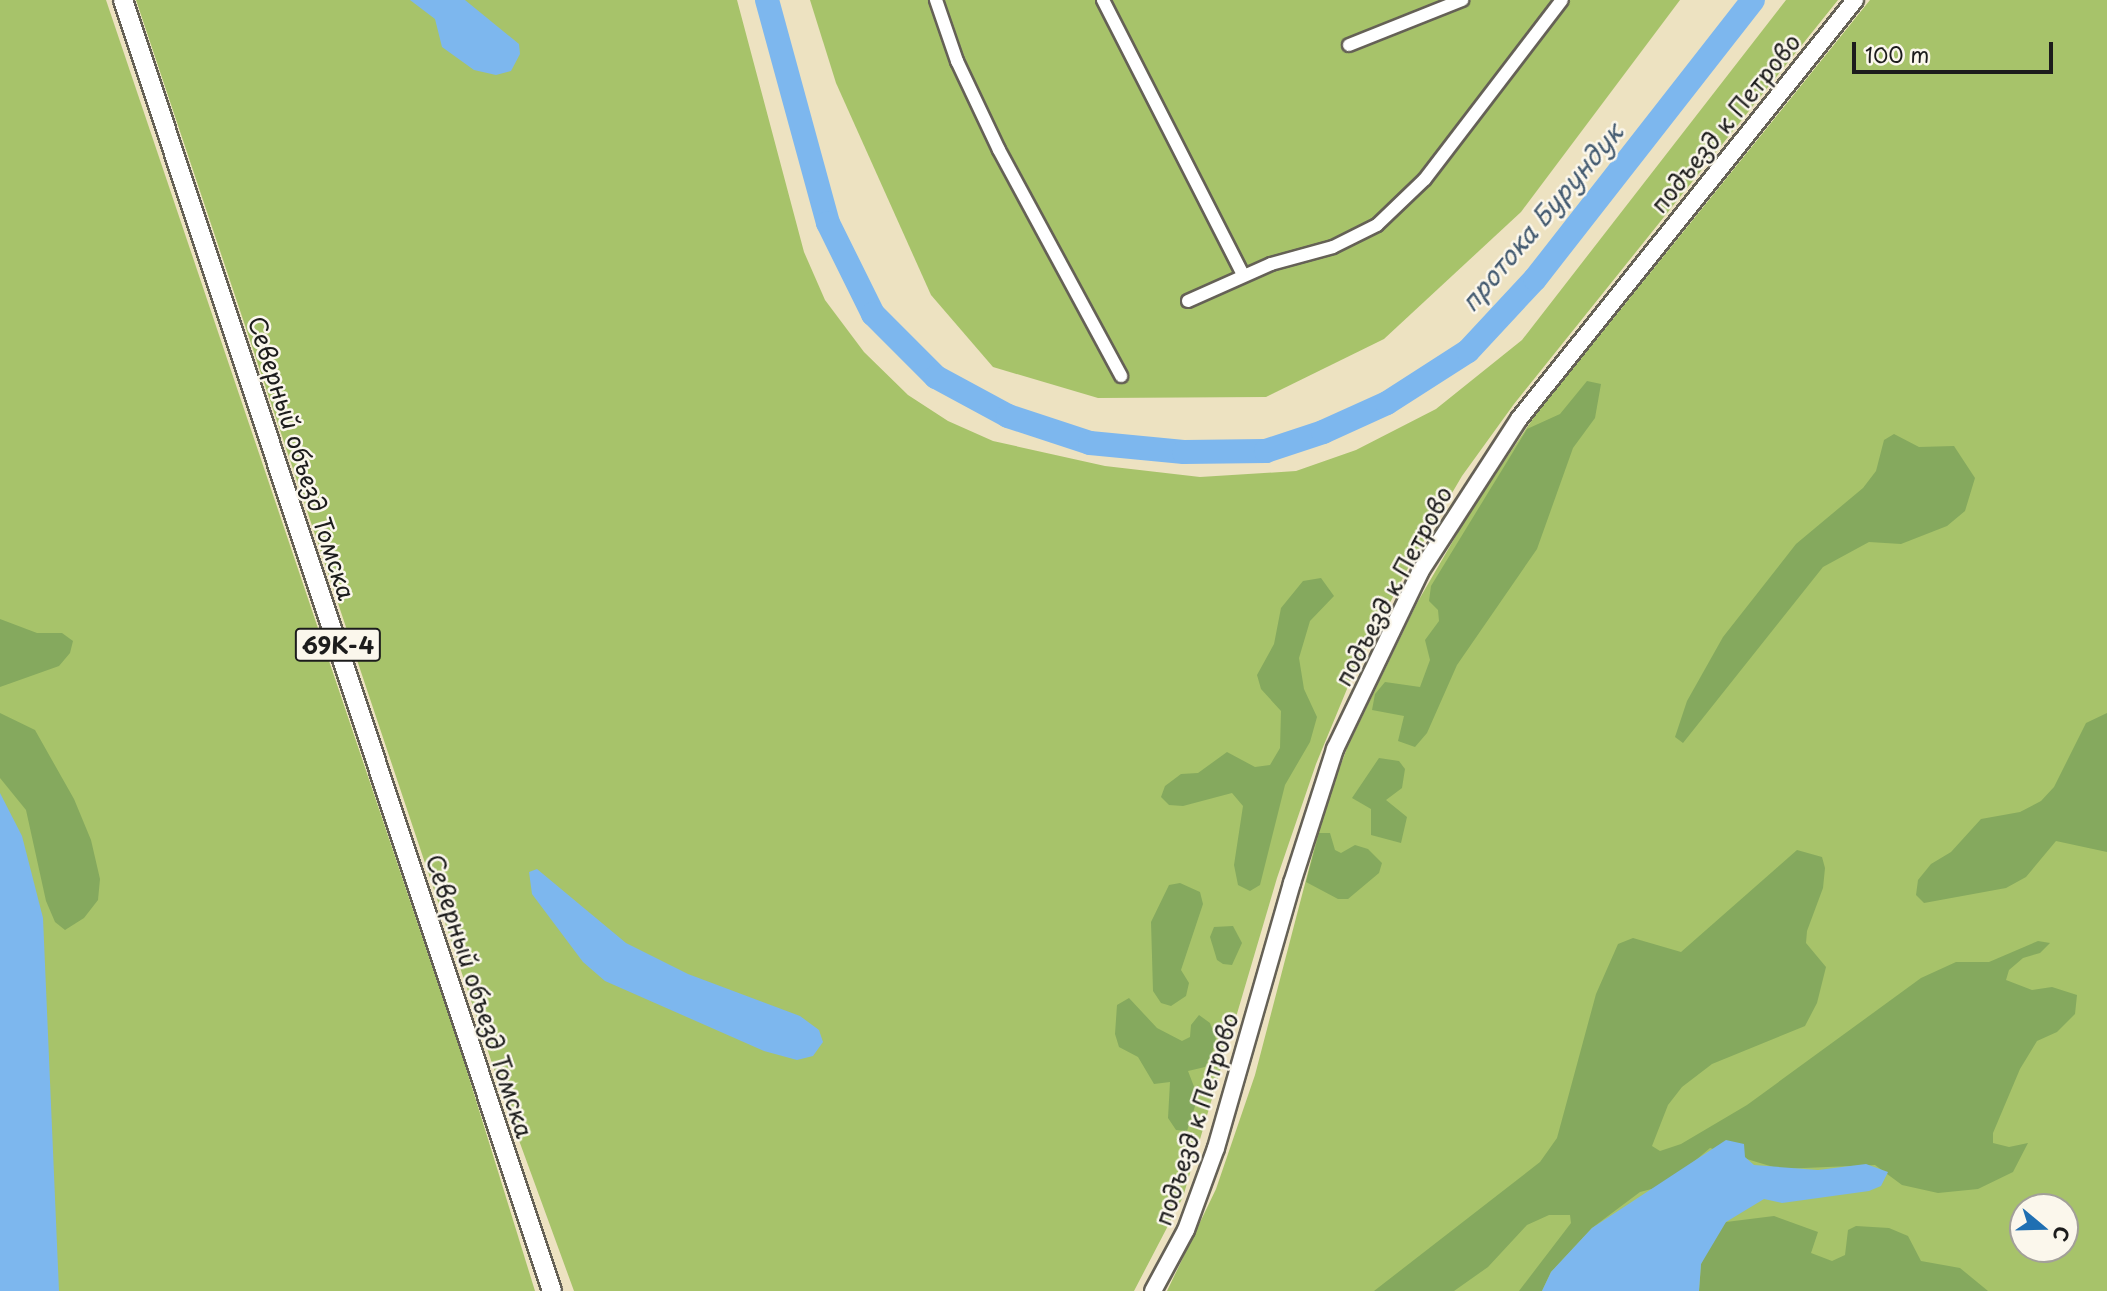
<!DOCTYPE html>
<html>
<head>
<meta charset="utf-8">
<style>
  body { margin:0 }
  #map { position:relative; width:2107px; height:1291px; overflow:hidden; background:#ede2c1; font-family:"Playpen Sans",sans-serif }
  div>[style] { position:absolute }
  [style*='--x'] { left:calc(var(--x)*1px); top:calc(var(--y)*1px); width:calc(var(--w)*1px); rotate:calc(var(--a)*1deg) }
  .green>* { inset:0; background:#a7c36a }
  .forest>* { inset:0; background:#85a95e }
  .water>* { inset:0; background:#7db7ee }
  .river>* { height:24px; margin:-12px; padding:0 12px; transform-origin:12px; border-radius:12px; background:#7db7ee }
  .roads { filter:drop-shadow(2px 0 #656156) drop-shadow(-2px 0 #656156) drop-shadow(0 2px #656156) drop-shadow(0 -2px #656156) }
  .street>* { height:12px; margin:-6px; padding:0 6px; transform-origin:6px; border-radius:6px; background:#fff }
  .secondary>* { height:16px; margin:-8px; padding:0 8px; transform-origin:8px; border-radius:8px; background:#fff }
  .primary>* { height:18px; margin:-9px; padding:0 9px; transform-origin:9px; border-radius:9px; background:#fff }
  span { translate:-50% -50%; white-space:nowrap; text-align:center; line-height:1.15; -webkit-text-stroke:5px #fbf7ec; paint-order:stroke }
  .shield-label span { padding:2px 5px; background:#fbf7ec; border:2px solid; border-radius:5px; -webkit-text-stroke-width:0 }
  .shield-label { font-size:23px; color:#1c1c1c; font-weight:700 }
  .street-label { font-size:24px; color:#1c1c1c }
  .water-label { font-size:26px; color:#435a70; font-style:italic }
  .north { position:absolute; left:2009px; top:1193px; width:70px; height:70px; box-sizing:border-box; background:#fbf7ec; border:2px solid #a29f99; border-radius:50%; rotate:109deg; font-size:19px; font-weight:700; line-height:28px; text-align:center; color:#1c1c1c }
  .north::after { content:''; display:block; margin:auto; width:24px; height:32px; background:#1f6fb2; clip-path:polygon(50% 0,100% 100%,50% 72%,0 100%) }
  .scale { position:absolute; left:1852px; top:42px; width:201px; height:32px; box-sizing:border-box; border:4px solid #1c1c1c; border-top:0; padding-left:9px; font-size:21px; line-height:24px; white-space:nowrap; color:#1c1c1c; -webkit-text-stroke:5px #fbf7ec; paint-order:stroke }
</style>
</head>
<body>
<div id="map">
  <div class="green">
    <div style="clip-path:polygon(0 0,106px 0,462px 1055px,535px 1291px,0 1291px)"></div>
    <div style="clip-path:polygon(136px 0,737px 0,804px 252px,825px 300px,864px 352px,908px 395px,948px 421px,993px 441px,1105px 466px,1200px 477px,1296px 471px,1356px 450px,1436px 409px,1522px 340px,1786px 0,1838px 0,1514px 404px,1462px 476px,1408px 568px,1354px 672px,1316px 764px,1277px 878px,1183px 1197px,1134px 1291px,574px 1291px,505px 1102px)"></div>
    <div style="clip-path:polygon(810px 0,1680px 0,1521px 212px,1384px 339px,1266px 397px,1098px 398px,993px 367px,931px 295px,836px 83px)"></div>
    <div style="clip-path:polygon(evenodd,1870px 0,2107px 0,2107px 1291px,1167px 1291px,1216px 1189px,1255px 1075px,1325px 807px,1347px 748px,1417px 603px,1468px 515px,1534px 417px,1870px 0,2023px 1207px,2065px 1207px,2065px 1249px,2023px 1249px,2023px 1207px)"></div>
  </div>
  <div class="forest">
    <div style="clip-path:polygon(1587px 381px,1601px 384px,1595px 418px,1573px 448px,1537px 549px,1457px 665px,1427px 733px,1415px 747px,1398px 741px,1404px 716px,1372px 710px,1375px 694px,1385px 682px,1420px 687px,1430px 660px,1425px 640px,1439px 621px,1438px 610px,1429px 601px,1431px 586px,1527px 429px,1560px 414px)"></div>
    <div style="clip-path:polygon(1894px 434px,1919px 447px,1954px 446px,1975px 478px,1965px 511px,1947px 526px,1901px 544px,1869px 542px,1823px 567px,1683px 743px,1675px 737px,1687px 701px,1723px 637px,1796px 544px,1863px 488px,1876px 471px,1884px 440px)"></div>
    <div style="clip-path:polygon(1321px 578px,1334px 596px,1310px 621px,1299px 658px,1304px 689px,1317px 717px,1310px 742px,1285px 785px,1260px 885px,1250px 891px,1238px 885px,1234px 865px,1243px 806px,1232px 793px,1183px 806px,1169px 805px,1161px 797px,1165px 786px,1181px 774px,1198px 773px,1227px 752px,1255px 767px,1270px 765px,1280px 748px,1281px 711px,1261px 689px,1257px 675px,1274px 644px,1281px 608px,1303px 581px)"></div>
    <div style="clip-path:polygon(0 619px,37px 633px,62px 633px,73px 641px,70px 653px,59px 666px,0 687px)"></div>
    <div style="clip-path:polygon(0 713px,35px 730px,74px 799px,91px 840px,100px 879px,98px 900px,84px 918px,65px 930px,55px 922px,46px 901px,26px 810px,0 778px)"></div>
    <div style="clip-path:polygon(2107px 713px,2107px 852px,2056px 841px,2026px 877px,2006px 888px,1924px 903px,1916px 895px,1918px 880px,1931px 864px,1951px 852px,1981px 819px,2020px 812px,2041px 801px,2054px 787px,2086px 723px)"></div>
    <div style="clip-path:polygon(1379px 758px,1399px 761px,1405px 769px,1402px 788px,1386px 800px,1407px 817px,1401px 843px,1371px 835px,1371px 809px,1352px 798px)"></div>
    <div style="clip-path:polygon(1319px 833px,1330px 833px,1335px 850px,1341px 853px,1355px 845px,1368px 849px,1382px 863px,1379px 873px,1348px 899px,1338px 899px,1306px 882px)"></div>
    <div style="clip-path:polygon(1797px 850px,1822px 857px,1825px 868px,1823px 888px,1807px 931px,1806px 943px,1826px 967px,1817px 1003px,1805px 1026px,1712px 1064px,1682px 1087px,1668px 1105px,1652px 1146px,1660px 1151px,1681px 1144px,1747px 1105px,1921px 978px,1956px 962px,1989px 962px,2038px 941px,2050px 943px,2040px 953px,2023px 958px,2009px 970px,2006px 980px,2032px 990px,2052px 987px,2077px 995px,2075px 1014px,2057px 1032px,2037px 1041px,2020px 1069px,1993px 1133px,1993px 1143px,2009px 1147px,2028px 1143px,2013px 1172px,1978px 1189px,1938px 1193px,1902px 1185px,1875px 1165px,1780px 1169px,1710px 1148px,1682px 1172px,1659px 1187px,1640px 1192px,1592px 1228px,1551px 1272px,1542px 1291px,1519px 1291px,1571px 1223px,1570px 1215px,1549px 1215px,1527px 1225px,1488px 1267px,1454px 1291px,1374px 1291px,1540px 1162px,1557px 1138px,1596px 994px,1618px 944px,1633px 938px,1681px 952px)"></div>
    <div style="clip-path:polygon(1180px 883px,1200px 892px,1203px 904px,1181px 970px,1189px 983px,1186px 996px,1171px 1006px,1161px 1003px,1153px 991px,1151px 922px,1169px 885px)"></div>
    <div style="clip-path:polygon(1233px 926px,1242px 943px,1232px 965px,1223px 964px,1217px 960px,1210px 937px,1214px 927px)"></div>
    <div style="clip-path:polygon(1129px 998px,1157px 1028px,1182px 1041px,1190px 1037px,1191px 1025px,1199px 1015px,1210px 1023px,1216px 1039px,1212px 1053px,1205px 1067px,1188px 1071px,1198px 1097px,1187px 1131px,1176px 1130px,1168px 1118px,1170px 1082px,1154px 1084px,1138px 1057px,1119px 1047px,1115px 1034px,1117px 1005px)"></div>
    <div style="clip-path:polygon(1774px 1216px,1818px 1232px,1811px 1253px,1832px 1261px,1845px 1255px,1848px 1230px,1856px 1226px,1889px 1228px,1908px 1236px,1921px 1261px,1960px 1268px,1988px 1291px,1699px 1291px,1701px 1264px,1718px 1229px,1726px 1222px)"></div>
  </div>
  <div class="water">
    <div style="clip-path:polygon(410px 0,465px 0,519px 44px,520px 54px,511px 71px,496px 75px,474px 70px,442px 47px,435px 19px)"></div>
    <div style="clip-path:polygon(0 793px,22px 836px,43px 918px,59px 1291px,0 1291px)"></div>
    <div style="clip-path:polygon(537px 869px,626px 943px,688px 974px,800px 1016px,819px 1030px,823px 1042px,813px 1056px,797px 1060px,764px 1051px,605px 981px,583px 962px,532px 894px,529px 872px)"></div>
    <div style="clip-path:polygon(1726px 1140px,1744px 1144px,1745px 1157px,1754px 1165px,1818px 1170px,1866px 1164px,1888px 1172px,1881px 1186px,1869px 1191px,1782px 1203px,1764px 1199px,1726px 1222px,1701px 1264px,1699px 1291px,1542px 1291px,1551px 1272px,1592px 1228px)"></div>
  </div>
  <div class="river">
    <div style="--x:767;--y:0;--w:231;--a:74.7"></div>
    <div style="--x:828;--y:223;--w:102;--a:63.7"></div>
    <div style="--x:873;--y:314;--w:89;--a:45"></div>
    <div style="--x:936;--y:377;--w:82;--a:28.4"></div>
    <div style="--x:1008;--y:416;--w:86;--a:18.2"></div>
    <div style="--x:1090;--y:443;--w:94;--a:5.5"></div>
    <div style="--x:1184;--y:452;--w:82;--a:-0.7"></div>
    <div style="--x:1266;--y:451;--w:60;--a:-18.4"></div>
    <div style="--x:1323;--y:432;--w:70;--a:-24.4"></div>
    <div style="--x:1387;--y:403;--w:96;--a:-32.7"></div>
    <div style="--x:1468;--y:351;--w:98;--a:-47.1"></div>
    <div style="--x:1535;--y:279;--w:354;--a:-52"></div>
  </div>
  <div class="roads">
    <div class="street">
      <div style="--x:936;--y:0;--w:65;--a:71"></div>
      <div style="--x:957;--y:61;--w:98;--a:64.7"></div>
      <div style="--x:999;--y:150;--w:257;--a:61.6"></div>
      <div style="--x:1103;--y:0;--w:309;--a:63"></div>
      <div style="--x:1349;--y:45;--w:122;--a:-21.7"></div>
      <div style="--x:1188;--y:301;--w:91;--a:-24"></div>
      <div style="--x:1271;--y:264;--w:64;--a:-15.3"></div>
      <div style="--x:1333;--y:247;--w:49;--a:-26.6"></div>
      <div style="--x:1377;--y:225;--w:66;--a:-43.8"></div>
      <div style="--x:1425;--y:179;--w:225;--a:-52.6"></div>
    </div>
    <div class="secondary">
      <div style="--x:1153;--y:1291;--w:69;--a:-61.6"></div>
      <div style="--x:1186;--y:1230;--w:87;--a:-69.9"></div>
      <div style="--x:1216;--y:1148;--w:276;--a:-74"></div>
      <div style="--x:1292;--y:883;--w:141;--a:-72.2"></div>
      <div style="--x:1335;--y:749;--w:196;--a:-64.3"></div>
      <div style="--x:1420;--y:572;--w:182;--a:-57.1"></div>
      <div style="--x:1519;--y:419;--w:537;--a:-51.27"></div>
    </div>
    <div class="primary">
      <div style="--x:123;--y:0;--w:1360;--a:71.62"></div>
    </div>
  </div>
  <div class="shield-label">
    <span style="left:338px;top:645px">69К-4</span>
  </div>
  <div class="street-label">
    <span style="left:1725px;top:123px;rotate:-51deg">подъезд к Петрово</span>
    <span style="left:302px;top:458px;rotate:72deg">Северный объезд Томска</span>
    <span style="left:1393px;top:586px;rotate:-62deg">подъезд к Петрово</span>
    <span style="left:480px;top:996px;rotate:72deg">Северный объезд Томска</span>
    <span style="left:1196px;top:1119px;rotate:-72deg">подъезд к Петрово</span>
  </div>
  <div class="water-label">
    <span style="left:1541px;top:217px;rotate:-50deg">протока Бурундук</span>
  </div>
  <div class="north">С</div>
  <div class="scale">100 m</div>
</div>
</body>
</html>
